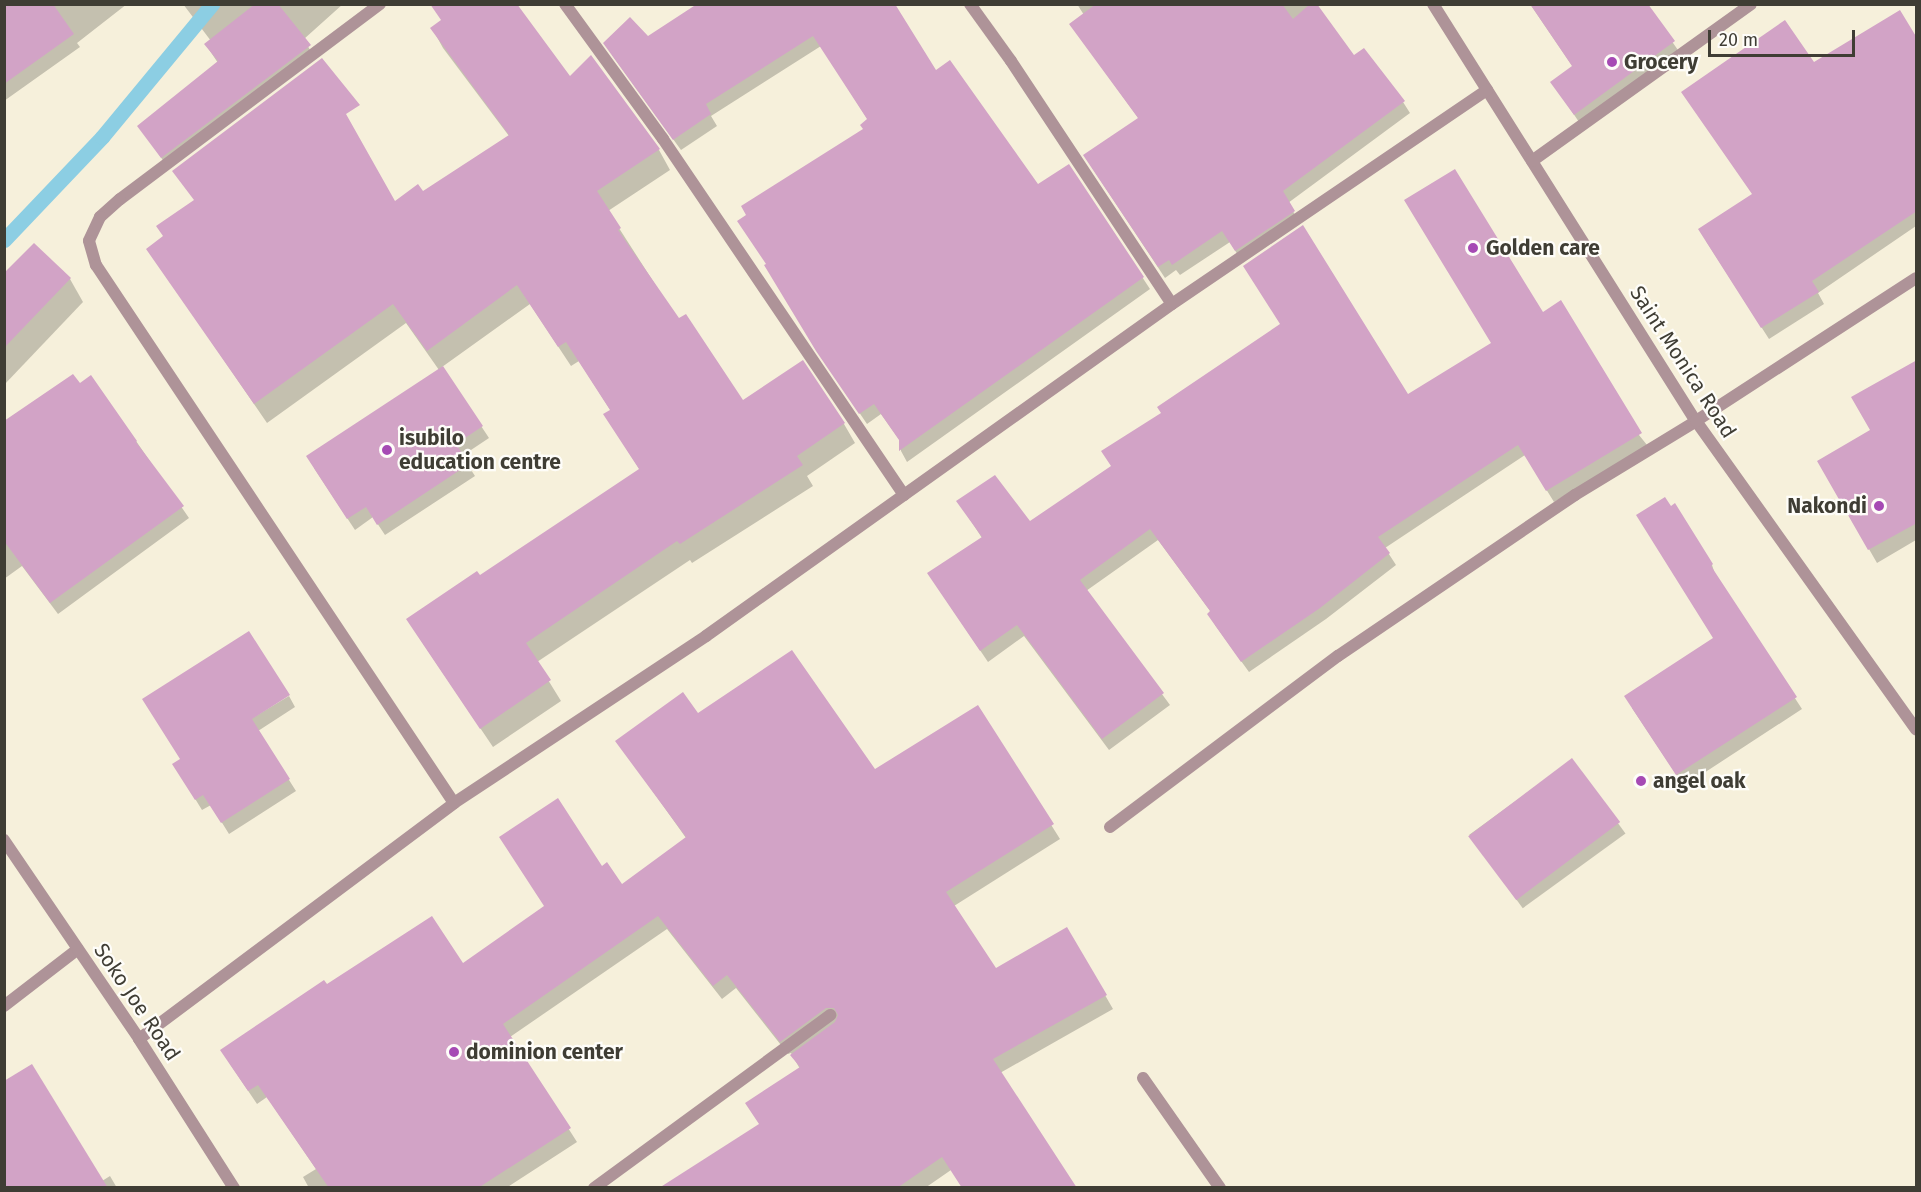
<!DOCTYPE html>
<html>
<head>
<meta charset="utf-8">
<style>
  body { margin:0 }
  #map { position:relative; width:1921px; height:1192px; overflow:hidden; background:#f6f0db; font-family:"Fira Sans",sans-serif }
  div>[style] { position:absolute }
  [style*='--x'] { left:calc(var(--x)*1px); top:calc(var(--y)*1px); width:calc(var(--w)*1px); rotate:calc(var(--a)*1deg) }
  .shadow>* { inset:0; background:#0003; transform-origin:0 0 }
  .stream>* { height:15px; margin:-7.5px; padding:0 7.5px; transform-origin:7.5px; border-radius:7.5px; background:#8ccee3 }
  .building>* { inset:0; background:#d2a3c6; transform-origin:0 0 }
  .service>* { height:12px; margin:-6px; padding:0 6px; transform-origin:6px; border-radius:6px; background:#ae9398 }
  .minor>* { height:12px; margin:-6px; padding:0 6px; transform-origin:6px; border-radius:6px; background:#ae9398 }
  .dots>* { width:16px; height:16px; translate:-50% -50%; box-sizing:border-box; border:3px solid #fefdf9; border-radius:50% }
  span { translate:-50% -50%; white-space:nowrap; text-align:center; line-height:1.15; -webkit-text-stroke:4.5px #fefdf9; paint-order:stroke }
  .poi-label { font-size:21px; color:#3f3d34; font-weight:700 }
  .left { translate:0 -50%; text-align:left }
  .right { translate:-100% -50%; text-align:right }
  .street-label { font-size:21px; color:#3f3d34 }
  .frame { position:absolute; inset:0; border:6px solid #3f3d34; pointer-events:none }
  .scale { position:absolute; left:1708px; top:30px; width:147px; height:27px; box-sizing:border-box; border:3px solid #3f3d34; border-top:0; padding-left:8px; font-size:18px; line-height:21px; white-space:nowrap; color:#3f3d34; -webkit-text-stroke:4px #fefdf9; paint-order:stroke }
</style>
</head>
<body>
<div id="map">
  <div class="shadow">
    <div style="clip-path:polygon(4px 4px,127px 4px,77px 43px,80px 47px,4px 101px)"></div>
    <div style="clip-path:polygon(183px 4px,343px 4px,304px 39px,310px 50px,169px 169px,139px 126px,218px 63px,206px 45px,211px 41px)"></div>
    <div style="clip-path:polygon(893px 4px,936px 73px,1038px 186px,1069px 166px,1150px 289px,907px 462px,901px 451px,901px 442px,881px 414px,867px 424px,825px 362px,865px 130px,868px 120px,821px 46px,711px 116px,717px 126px,681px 150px,612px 55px,648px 37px)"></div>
    <div style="clip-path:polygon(1077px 4px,1315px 4px,1354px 57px,1403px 102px,1410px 113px,1288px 203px,1300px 223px,1242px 262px,1230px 242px,1180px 275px,1176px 270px,1165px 278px,1091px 166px,1139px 119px,1071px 25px,1084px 15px)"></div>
    <div style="clip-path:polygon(1530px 4px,1646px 4px,1680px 53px,1581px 125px,1552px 82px,1573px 67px)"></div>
    <div style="clip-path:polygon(432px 28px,570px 78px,659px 150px,670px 170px,608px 211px,678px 320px,743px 402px,844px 424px,855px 443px,807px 476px,813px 486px,692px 563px,690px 560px,537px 662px,561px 701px,493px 747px,420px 639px,480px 577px,640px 470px,605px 415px,611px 411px,579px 361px,571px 366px,530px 304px,442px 367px,489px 438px,462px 456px,475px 476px,385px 535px,373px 517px,355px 530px,314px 468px,439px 370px,406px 323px,267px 423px,148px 249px,394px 203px,422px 193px,509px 136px,443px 48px)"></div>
    <div style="clip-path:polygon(1916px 41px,1916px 226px,1818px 293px,1824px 304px,1769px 339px,1706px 241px,1754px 196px,1814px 64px)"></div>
    <div style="clip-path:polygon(34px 245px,70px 279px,83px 302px,4px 385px,4px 276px)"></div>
    <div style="clip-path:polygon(1542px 314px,1647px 445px,1554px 502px,1525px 455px,1385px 548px,1396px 565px,1326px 619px,1249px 672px,1215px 625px,1211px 612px,1158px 540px,1086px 591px,1170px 705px,1109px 750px,1024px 636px,988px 662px,936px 585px,982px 538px,958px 501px,1030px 523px,1408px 396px)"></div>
    <div style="clip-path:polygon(1916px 361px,1916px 540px,1877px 563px,1819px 462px,1872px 430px)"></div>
    <div style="clip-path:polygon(80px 385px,136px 441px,189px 518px,58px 614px,22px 566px,4px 579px,4px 423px)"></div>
    <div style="clip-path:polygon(1671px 508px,1712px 565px,1716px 577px,1802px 709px,1684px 786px,1632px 708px,1714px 639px)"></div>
    <div style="clip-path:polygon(289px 696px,295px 707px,258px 731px,296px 791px,229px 834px,211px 805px,202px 810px,181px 776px,182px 760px)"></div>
    <div style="clip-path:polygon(977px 707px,1060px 839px,954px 906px,996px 970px,1067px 929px,1113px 1009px,1000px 1073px,951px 1170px,925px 1188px,661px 1188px,760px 1125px,800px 1069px,791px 1053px,788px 1054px,736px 988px,722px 999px,667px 929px,510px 1037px,577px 1142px,506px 1188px,309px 1188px,303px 1177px,316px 1169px,267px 1097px,257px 1104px,230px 1064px,326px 986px,463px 965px,602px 868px,622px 886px,686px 838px,617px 741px,698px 715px,875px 771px)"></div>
    <div style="left:1572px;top:760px;width:91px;height:127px;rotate:54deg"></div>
    <div style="clip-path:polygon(110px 1176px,117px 1188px,4px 1188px,102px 1181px)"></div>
  </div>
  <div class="stream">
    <div style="--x:4;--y:240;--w:142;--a:-46.4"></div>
    <div style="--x:102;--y:137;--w:173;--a:-50.4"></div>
  </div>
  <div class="building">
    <div style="clip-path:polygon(4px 4px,53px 4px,74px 34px,4px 84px)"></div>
    <div style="clip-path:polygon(255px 4px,278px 4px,311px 45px,161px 158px,137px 126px,218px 61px,204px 44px)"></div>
    <div style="clip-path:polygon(430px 4px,517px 4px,570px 76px,591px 55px,660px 149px,597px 191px,621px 228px,618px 230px,679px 318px,686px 314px,743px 400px,803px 360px,845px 423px,797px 456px,803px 465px,680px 544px,677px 541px,526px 643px,551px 680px,480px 729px,406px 619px,477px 571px,480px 575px,639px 469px,603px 414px,610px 410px,566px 342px,558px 347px,517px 285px,427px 351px,393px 304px,254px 404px,146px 249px,163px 236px,156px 226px,194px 200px,172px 171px,322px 58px,360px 105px,346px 114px,395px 201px,418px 184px,423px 191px,509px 135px,430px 28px,441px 20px)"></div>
    <div style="clip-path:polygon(697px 4px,895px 4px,936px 70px,950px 60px,1038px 184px,1069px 164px,1144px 277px,899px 451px,899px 440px,874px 404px,859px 414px,816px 351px,764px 265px,766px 264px,737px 221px,746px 215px,741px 206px,863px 129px,860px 125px,867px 119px,813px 36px,706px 104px,711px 114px,673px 140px,603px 43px,630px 17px,648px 36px)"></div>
    <div style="clip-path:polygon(1096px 4px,1282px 4px,1293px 19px,1310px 4px,1317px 4px,1354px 55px,1364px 48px,1405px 101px,1283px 191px,1295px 211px,1235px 251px,1222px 231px,1172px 265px,1169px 260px,1158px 267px,1083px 155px,1138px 118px,1069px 24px)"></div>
    <div style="clip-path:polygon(1530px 4px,1648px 4px,1675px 41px,1574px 115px,1550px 82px,1572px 66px)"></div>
    <div style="clip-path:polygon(1900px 10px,1917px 38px,1917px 211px,1812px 281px,1819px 292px,1761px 328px,1698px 229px,1752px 194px,1681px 92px,1785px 20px,1814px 62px)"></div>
    <div style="clip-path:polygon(1455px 169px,1543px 312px,1561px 300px,1642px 433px,1546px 491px,1518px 445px,1378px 537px,1390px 553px,1320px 608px,1241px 662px,1207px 614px,1210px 611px,1150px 529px,1080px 580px,1164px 693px,1102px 739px,1017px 625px,980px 651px,927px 573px,982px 537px,956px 501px,995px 475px,1030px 521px,1111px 466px,1101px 451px,1161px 413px,1157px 407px,1280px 324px,1243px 266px,1303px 225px,1408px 394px,1491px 343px,1404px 200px)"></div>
    <div style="clip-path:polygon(34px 243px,71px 278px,4px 348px,4px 273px)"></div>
    <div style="clip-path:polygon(1917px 360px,1917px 523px,1868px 550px,1817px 461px,1870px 430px,1851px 397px)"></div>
    <div style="clip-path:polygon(443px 366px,483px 426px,456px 444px,469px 464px,377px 525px,366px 507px,347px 519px,306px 456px)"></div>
    <div style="clip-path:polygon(73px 374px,80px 383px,91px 375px,137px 441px,136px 442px,184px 506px,50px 603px,4px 541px,4px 421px)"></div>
    <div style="clip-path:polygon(1665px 497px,1671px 506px,1675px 503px,1713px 564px,1711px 566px,1797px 697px,1676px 775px,1624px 696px,1713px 638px,1636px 515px)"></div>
    <div style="clip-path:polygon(249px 631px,290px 695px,252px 719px,290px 779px,221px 823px,203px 795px,195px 800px,172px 764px,180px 759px,142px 699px)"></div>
    <div style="clip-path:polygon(792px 650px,875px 769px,978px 705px,1054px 824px,946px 892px,996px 968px,1067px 927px,1107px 995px,993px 1059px,1077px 1188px,962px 1188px,942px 1157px,897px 1188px,659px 1188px,759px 1124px,745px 1103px,800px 1067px,790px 1055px,835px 1022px,838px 1015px,834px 1008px,826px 1008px,780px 1042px,727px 975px,713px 986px,658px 916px,503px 1024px,571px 1128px,478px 1188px,329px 1188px,258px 1085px,248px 1091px,220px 1050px,324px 980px,327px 984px,432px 916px,463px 963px,544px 906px,499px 837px,558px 798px,602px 866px,607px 862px,622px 884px,686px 837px,615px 741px,683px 692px,698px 713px)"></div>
    <div style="left:1572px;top:758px;width:80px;height:130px;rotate:53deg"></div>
    <div style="clip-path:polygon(32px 1064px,108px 1188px,4px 1188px,4px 1081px)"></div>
  </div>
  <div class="service">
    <div style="--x:4;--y:1006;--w:93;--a:-37.6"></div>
    <div style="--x:1143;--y:1078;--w:134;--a:55"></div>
  </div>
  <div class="minor">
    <div style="--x:380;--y:4;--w:325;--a:143.1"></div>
    <div style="--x:120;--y:199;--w:27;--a:138"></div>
    <div style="--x:100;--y:217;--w:26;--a:115"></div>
    <div style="--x:89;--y:241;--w:25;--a:74"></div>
    <div style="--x:96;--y:265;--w:646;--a:56.36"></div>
    <div style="--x:565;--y:4;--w:167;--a:54"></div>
    <div style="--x:663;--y:139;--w:430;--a:55.9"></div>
    <div style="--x:970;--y:4;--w:70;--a:54.3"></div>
    <div style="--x:1011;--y:61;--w:291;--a:56.5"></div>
    <div style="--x:1433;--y:4;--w:493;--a:57.8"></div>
    <div style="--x:1696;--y:421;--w:379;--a:54.5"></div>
    <div style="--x:1532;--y:161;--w:269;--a:-35.6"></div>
    <div style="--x:1110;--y:827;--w:285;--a:-36.9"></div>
    <div style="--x:1338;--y:656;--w:287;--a:-34.2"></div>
    <div style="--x:1575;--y:495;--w:142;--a:-31.4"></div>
    <div style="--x:1696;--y:421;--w:262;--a:-33"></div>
    <div style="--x:4;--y:840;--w:240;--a:55.8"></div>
    <div style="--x:139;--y:1039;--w:177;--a:57.5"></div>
    <div style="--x:139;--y:1039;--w:394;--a:-36.8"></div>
    <div style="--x:454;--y:803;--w:302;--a:-33.5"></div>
    <div style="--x:706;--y:636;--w:572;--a:-35.47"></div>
    <div style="--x:1172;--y:304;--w:381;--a:-34.2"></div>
    <div style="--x:594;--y:1188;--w:293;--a:-36.2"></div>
  </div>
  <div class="dots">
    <div style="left:1612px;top:62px;background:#a64ab4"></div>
    <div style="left:1473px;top:248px;background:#a64ab4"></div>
    <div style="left:387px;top:450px;background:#a64ab4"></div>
    <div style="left:1879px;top:506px;background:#a64ab4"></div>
    <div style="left:1641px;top:781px;background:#a64ab4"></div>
    <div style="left:454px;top:1052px;background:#a64ab4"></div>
  </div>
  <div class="poi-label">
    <span class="left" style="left:1624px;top:62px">Grocery</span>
    <span class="left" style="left:1486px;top:248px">Golden care</span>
    <span class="left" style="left:399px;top:450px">isubilo<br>education centre</span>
    <span class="right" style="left:1867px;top:506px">Nakondi</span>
    <span class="left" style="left:1653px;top:781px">angel oak</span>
    <span class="left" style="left:466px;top:1052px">dominion center</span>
  </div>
  <div class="street-label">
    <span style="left:1683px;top:362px;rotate:57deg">Saint Monica Road</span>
    <span style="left:137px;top:1002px;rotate:56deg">Soko Joe Road</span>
  </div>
  <div class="frame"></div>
  <div class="scale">20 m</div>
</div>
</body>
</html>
